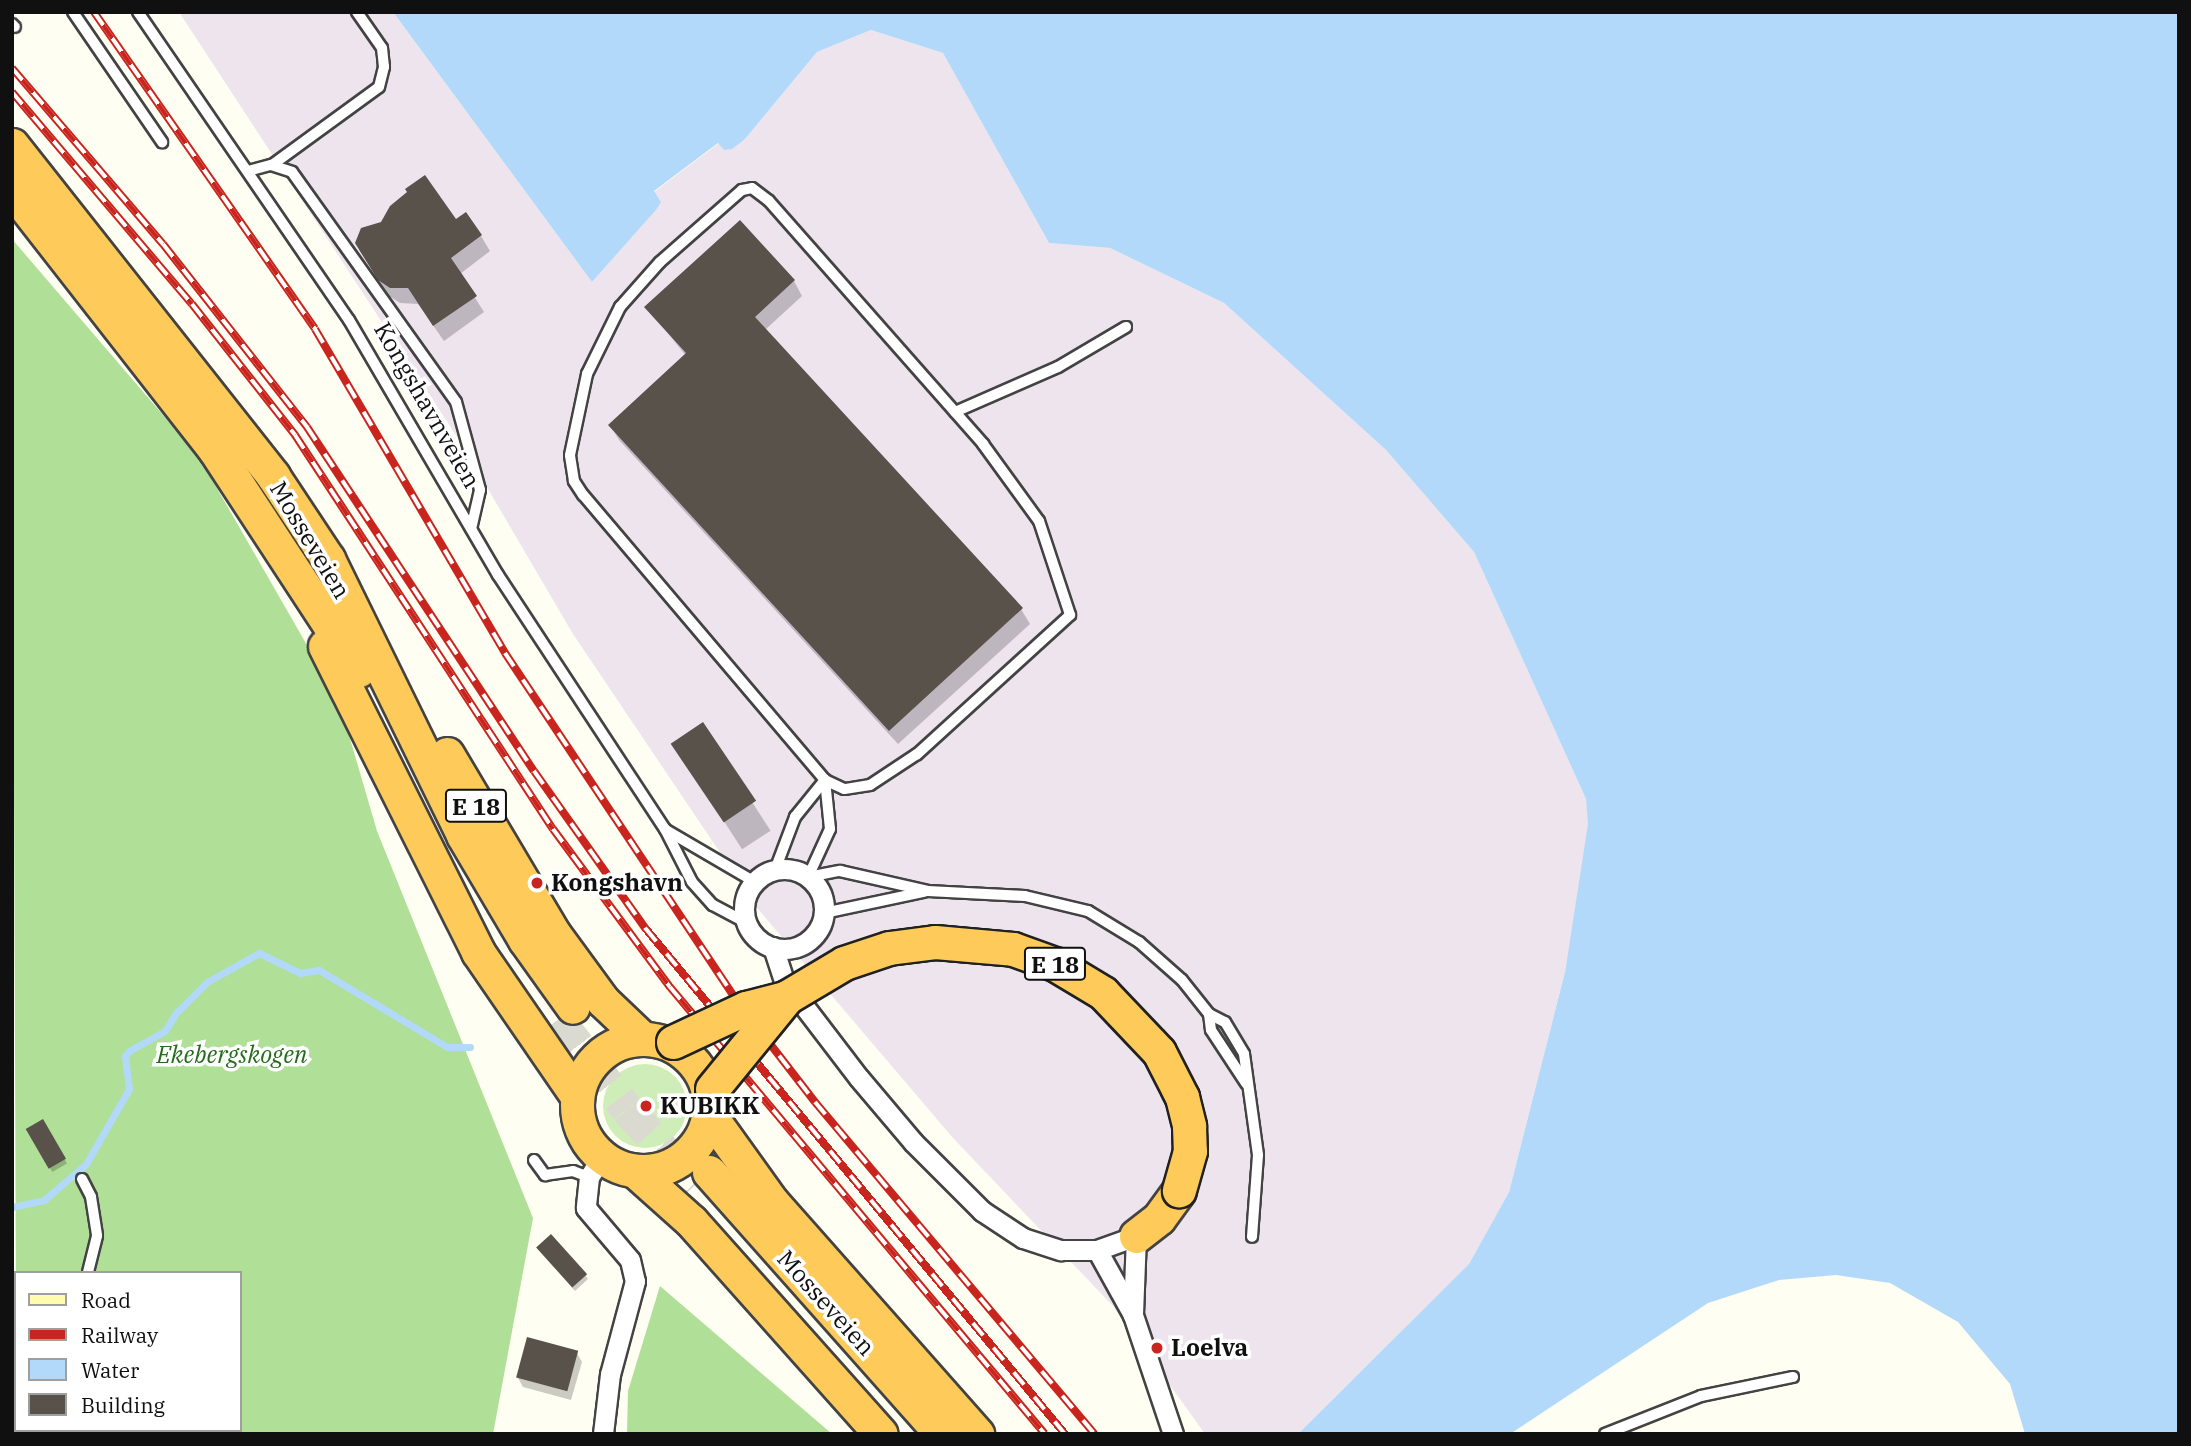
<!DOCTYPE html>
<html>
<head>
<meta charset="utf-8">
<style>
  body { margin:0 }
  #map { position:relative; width:2191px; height:1446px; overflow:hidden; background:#fffef2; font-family:"IBM Plex Serif",serif }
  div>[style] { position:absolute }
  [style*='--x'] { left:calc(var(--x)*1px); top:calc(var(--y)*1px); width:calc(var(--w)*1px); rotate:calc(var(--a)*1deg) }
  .industrial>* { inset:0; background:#eee4ee }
  .green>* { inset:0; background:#cfedb8 }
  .round { border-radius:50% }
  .forest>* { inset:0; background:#b0df97 }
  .water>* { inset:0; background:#b3d9fa }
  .shadow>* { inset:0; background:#0003; transform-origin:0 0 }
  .stream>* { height:7px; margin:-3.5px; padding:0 3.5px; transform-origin:3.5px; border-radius:3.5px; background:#b3d9fa }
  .building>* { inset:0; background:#59524b; transform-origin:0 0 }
  .trunk-tunnel>* { height:33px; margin-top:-16.5px; transform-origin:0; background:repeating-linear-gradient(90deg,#dbdad0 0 33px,transparent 0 50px) }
  .roads { filter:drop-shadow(2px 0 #434343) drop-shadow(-2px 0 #434343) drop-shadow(0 2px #434343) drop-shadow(0 -2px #434343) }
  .service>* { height:10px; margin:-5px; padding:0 5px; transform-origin:5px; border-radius:5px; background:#fff }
  .minor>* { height:19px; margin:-9.5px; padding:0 9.5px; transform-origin:9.5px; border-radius:9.5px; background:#fff }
  .minor>.ring { margin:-9.5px; padding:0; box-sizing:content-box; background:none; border:19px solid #fff; border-radius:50% }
  .secondary>* { height:28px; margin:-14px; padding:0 14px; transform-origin:14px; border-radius:14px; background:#fffdad }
  .trunk>* { height:33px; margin:-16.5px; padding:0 16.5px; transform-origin:16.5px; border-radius:16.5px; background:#fecb5a }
  .trunk>.ring { margin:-16.5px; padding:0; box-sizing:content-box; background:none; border:33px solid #fecb5a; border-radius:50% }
  .rail>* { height:8px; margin-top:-4px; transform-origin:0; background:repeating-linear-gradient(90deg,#fff 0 16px,#c9251e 0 32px); box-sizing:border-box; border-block:2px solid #c9251e }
  .bridges { filter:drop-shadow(2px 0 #212121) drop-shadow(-2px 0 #212121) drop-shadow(0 2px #212121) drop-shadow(0 -2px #212121) }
  .trunk-bridge>* { height:33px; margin:-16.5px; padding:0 16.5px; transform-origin:16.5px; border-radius:16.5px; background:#fecb5a }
  .dots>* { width:19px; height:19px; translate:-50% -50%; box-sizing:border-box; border:4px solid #fff; border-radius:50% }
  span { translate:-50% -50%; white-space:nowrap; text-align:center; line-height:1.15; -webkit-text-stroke:7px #fff; paint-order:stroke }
  .shield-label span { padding:2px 5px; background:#fff; border:2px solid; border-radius:5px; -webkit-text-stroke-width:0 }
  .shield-label { font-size:23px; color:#101010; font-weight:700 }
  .street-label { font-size:24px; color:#101010 }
  .poi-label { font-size:24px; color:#101010; font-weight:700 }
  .left { translate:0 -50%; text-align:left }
  .park-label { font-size:24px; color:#246c1b; font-style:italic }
  .frame { position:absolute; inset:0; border:14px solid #101010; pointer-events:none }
  .legend { position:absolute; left:14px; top:1271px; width:228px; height:161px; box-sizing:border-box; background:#fff; border:2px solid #9f9f9f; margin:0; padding:9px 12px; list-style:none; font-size:21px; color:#101010 }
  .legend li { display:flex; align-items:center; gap:14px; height:35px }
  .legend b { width:35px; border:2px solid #9f9f9f }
</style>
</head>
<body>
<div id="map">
  <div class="industrial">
    <div style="clip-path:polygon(179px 12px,393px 12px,592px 282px,656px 210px,654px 192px,719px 143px,724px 150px,745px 139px,817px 52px,871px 30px,943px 53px,1049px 243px,1110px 248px,1224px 303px,1386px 450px,1474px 552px,1586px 799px,1589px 824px,1565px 972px,1509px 1192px,1469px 1264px,1298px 1434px,1205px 1434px,1113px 1306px,953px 1138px,758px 909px,573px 634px,461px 443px)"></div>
  </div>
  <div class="green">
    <div class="round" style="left:603px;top:1064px;width:84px;height:84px"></div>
  </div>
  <div class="forest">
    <div style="clip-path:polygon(12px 239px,199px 457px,339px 701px,377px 831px,533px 1218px,493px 1434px,79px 1434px,76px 1430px,240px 1430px,240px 1273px,16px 1273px,16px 1313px)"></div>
    <div style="clip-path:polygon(660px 1286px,832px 1434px,627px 1434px,628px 1391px)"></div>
  </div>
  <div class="water">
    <div style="clip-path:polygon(393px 12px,2179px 12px,2179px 1434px,2025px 1434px,2010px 1384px,1958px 1322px,1890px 1283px,1836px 1275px,1779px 1280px,1708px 1303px,1510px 1434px,1298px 1434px,1469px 1264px,1509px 1192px,1565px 972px,1588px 824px,1586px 799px,1474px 552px,1386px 450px,1224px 303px,1110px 248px,1049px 243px,943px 53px,871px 30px,817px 52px,745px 139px,732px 149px,724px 150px,718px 143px,654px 191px,661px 202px,656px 210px,592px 282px)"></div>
  </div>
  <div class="shadow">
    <div style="clip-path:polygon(455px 221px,481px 236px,490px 251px,460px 274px,484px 312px,444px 341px,418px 304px,400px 303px,389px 296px,359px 250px,358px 236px,365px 227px)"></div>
    <div style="clip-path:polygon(794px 281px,802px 296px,765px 330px,1021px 609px,1030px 624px,898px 744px,619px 440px,610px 425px,686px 356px,647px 307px)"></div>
    <div style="left:702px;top:725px;width:126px;height:34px;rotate:57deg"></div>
    <div style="left:43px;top:1122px;width:48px;height:17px;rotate:60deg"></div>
    <div style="clip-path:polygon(540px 1251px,585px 1275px,588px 1279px,575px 1291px)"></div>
    <div style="clip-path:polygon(577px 1353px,582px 1362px,571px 1400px,523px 1387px,518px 1378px)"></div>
  </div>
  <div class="stream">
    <div style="--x:12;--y:1207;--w:33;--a:-12"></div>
    <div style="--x:44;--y:1200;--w:55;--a:-40.6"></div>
    <div style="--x:86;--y:1164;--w:86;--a:-60.2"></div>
    <div style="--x:129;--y:1089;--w:33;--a:-97"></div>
    <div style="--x:125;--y:1056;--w:6;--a:-51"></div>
    <div style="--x:129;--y:1051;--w:41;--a:-29.1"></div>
    <div style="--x:165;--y:1031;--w:21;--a:-59"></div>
    <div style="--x:176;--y:1013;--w:44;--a:-45"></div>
    <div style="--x:207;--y:982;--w:60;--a:-29.1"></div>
    <div style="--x:259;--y:953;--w:46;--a:26"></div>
    <div style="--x:300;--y:973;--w:19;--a:-9"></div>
    <div style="--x:319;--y:970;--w:149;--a:31"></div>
    <div style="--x:447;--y:1047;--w:23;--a:0"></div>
  </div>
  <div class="building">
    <div style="clip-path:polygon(425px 175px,456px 219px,466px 212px,482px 235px,451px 258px,477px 296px,433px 326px,408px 288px,390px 288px,378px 280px,355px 243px,361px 228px,381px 222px,390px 206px,407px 192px,405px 189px)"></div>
    <div style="clip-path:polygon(740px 220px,795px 280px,755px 317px,1023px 608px,889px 731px,608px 425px,686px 353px,644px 307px)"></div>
    <div style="left:703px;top:722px;width:95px;height:39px;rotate:56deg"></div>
    <div style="left:43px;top:1119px;width:46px;height:20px;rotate:60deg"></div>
    <div style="left:551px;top:1234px;width:54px;height:20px;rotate:48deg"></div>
    <div style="left:527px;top:1337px;width:53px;height:42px;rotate:15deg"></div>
  </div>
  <div class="trunk-tunnel">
    <div style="--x:558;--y:1019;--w:113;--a:52.5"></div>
    <div style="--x:627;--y:1109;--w:102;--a:48.2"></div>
  </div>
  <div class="roads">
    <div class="service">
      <div style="--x:73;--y:12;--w:158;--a:55.6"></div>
      <div style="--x:138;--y:12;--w:373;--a:55.6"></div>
      <div style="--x:349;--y:320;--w:295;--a:59.7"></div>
      <div style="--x:498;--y:575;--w:304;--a:56.7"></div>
      <div style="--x:665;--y:829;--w:59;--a:63"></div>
      <div style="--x:692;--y:882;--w:31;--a:48"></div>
      <div style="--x:713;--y:905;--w:40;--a:28"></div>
      <div style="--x:12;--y:24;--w:4;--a:45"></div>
      <div style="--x:272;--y:165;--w:132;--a:-36.1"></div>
      <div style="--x:379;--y:87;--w:21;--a:-76"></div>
      <div style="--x:384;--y:67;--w:19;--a:-96"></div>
      <div style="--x:382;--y:48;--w:44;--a:-124.8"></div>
      <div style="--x:248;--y:171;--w:24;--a:-15"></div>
      <div style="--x:271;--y:165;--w:22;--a:18"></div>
      <div style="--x:292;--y:172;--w:282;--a:54.5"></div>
      <div style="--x:456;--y:402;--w:91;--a:74.7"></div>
      <div style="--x:480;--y:490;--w:39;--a:103"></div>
      <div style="--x:955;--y:412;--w:112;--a:-23.6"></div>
      <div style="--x:1058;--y:367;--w:79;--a:-30.5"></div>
      <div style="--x:666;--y:830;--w:103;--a:30.3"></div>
      <div style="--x:775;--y:870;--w:57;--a:-69.3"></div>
      <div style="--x:795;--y:817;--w:48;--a:-51"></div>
      <div style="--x:808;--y:877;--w:53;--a:-65.4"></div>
      <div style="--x:830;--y:829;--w:49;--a:-95.8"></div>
      <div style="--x:825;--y:780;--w:374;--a:-130.3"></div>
      <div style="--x:583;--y:495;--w:17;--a:-123"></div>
      <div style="--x:574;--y:481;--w:26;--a:-99"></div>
      <div style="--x:570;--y:455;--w:83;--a:-78.1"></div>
      <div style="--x:587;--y:374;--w:75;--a:-63.8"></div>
      <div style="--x:620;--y:307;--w:60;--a:-48.4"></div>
      <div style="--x:660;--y:262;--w:109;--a:-41.3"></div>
      <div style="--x:742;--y:190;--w:10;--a:-11"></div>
      <div style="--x:752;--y:188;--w:21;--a:37"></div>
      <div style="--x:769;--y:201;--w:324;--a:48.6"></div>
      <div style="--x:983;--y:444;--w:95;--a:54"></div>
      <div style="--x:1039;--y:521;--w:99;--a:71.7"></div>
      <div style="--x:1070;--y:615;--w:207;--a:137.7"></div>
      <div style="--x:917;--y:754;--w:56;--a:146.6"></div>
      <div style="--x:870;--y:785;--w:26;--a:171"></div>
      <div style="--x:844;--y:789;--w:21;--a:-155"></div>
      <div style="--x:808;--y:877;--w:33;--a:-11"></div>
      <div style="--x:840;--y:871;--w:90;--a:12.8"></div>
      <div style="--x:928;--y:891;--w:97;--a:3"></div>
      <div style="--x:1025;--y:896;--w:65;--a:13.4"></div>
      <div style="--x:1088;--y:911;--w:60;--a:31.3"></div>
      <div style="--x:1139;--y:942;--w:57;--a:41.5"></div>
      <div style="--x:1182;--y:980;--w:43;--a:51.5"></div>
      <div style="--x:1209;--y:1014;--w:18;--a:27"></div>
      <div style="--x:1225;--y:1022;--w:37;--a:59"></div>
      <div style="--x:1244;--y:1054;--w:102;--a:82.1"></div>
      <div style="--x:1258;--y:1155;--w:82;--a:94.2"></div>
      <div style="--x:824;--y:913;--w:102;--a:-11.9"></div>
      <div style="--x:1209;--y:1014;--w:16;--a:83"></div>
      <div style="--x:1211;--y:1030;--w:64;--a:56.6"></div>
      <div style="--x:534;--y:1160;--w:19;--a:54"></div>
      <div style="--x:545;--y:1175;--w:28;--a:-8"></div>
      <div style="--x:573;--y:1171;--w:17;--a:21"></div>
      <div style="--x:82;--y:1179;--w:20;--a:63"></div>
      <div style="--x:91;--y:1197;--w:39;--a:81"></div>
      <div style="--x:97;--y:1236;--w:38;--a:104"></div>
      <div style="--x:1605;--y:1434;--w:103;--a:-21.6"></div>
      <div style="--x:1701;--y:1396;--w:94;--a:-11.7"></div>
    </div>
    <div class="minor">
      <div class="ring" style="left:744px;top:869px;width:61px;height:61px"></div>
      <div style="--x:773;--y:947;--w:35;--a:72"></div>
      <div style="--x:784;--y:980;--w:123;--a:52.6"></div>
      <div style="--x:859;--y:1078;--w:84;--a:49.8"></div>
      <div style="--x:913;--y:1142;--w:98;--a:45"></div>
      <div style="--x:982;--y:1211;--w:49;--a:33.4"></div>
      <div style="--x:1023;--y:1238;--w:40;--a:18"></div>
      <div style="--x:1061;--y:1250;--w:36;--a:0"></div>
      <div style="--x:1097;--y:1250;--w:41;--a:-19.7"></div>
      <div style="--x:1136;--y:1236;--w:79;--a:92.2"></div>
      <div style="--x:602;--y:1157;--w:24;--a:123"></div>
      <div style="--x:589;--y:1177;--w:31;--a:96"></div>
      <div style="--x:586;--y:1208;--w:68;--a:49.8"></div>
      <div style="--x:630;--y:1260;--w:22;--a:77"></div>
      <div style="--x:635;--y:1281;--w:96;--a:105"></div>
      <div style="--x:610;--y:1374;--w:60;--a:96.7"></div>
      <div style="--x:1097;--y:1250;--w:74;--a:61"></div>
      <div style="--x:1133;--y:1315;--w:126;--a:71.4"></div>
    </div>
    <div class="secondary">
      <div style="--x:12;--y:1401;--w:11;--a:68"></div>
      <div style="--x:23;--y:1430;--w:4;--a:76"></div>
    </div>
    <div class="trunk">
      <div style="--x:12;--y:145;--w:422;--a:51.7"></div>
      <div style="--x:273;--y:476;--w:100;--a:56.5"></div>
      <div style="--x:328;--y:559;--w:307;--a:63.9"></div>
      <div style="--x:463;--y:835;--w:122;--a:59.4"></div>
      <div style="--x:525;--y:940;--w:82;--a:54.4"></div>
      <div style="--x:12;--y:190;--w:330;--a:52"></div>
      <div style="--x:215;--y:450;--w:263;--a:56.8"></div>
      <div style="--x:325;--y:646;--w:342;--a:63.4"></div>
      <div style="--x:478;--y:952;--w:175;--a:55.5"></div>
      <div style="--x:447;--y:754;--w:209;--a:59.3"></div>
      <div style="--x:554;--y:934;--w:83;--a:53.8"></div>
      <div style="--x:603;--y:1001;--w:55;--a:43.5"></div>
      <div class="ring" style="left:577px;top:1039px;width:99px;height:99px"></div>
      <div style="--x:708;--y:1113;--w:110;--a:54.3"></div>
      <div style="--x:772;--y:1202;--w:310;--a:48.5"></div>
      <div style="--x:635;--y:1171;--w:75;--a:41.8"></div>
      <div style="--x:691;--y:1221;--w:285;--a:48.3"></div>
      <div style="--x:709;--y:1172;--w:351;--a:48.4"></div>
      <div style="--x:1136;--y:1236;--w:29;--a:-38"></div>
      <div style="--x:1159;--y:1218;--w:34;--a:-54"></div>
    </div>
  </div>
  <div class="rail">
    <div style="--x:94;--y:12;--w:386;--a:55.1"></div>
    <div style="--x:315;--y:329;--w:376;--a:59.6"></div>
    <div style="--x:505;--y:653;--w:423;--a:56.3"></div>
    <div style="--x:740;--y:1005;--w:123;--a:52.3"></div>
    <div style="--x:815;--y:1102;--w:434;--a:49.9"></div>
    <div style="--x:12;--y:68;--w:232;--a:49.4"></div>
    <div style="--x:163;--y:244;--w:233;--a:51.8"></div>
    <div style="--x:307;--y:427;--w:412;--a:56.6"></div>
    <div style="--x:534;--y:771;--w:194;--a:54.7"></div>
    <div style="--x:646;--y:929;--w:656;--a:50.32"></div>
    <div style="--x:12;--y:92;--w:278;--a:49.7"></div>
    <div style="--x:192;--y:304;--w:167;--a:51.8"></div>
    <div style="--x:295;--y:435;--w:471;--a:56.8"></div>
    <div style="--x:553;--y:829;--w:197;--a:53.5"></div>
    <div style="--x:670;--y:987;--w:583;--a:50.01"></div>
  </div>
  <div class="bridges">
    <div class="trunk-bridge">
      <div style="--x:673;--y:1042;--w:81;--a:-25"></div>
      <div style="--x:746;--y:1008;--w:40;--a:-14.4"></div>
      <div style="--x:712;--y:1089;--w:119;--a:-50.8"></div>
      <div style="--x:787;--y:997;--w:66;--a:-30.8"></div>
      <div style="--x:844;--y:963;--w:47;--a:-18.4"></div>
      <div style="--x:889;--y:948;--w:46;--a:-7.4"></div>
      <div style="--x:935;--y:942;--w:78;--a:5.1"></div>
      <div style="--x:1013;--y:949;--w:45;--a:19.7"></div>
      <div style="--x:1055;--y:964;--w:56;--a:31.1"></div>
      <div style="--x:1103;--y:993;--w:81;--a:46.5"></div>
      <div style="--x:1159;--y:1052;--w:51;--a:62.9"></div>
      <div style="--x:1182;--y:1097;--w:30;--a:76"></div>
      <div style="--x:1189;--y:1126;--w:25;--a:88"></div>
      <div style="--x:1190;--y:1151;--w:41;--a:105.8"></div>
    </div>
  </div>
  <div class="dots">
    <div style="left:537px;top:883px;background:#c9251e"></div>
    <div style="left:646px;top:1106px;background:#c9251e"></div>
    <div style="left:1157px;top:1348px;background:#c9251e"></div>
  </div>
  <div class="shield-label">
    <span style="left:476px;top:806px">E 18</span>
    <span style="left:1055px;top:964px">E 18</span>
  </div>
  <div class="street-label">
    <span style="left:427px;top:405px;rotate:60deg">Kongshavnveien</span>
    <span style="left:310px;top:540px;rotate:59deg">Mosseveien</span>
    <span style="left:826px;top:1303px;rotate:48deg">Mosseveien</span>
  </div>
  <div class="poi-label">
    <span class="left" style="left:551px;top:883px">Kongshavn</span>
    <span class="left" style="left:660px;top:1106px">KUBIKK</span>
    <span class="left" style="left:1171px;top:1348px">Loelva</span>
  </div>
  <div class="park-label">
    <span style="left:232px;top:1055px">Ekebergskogen</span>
  </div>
  <div class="frame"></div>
  <ul class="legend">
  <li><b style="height:9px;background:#fffdad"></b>Road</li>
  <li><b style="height:9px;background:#c9251e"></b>Railway</li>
  <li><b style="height:19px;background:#b3d9fa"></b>Water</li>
  <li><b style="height:19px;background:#59524b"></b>Building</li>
  </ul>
</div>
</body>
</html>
